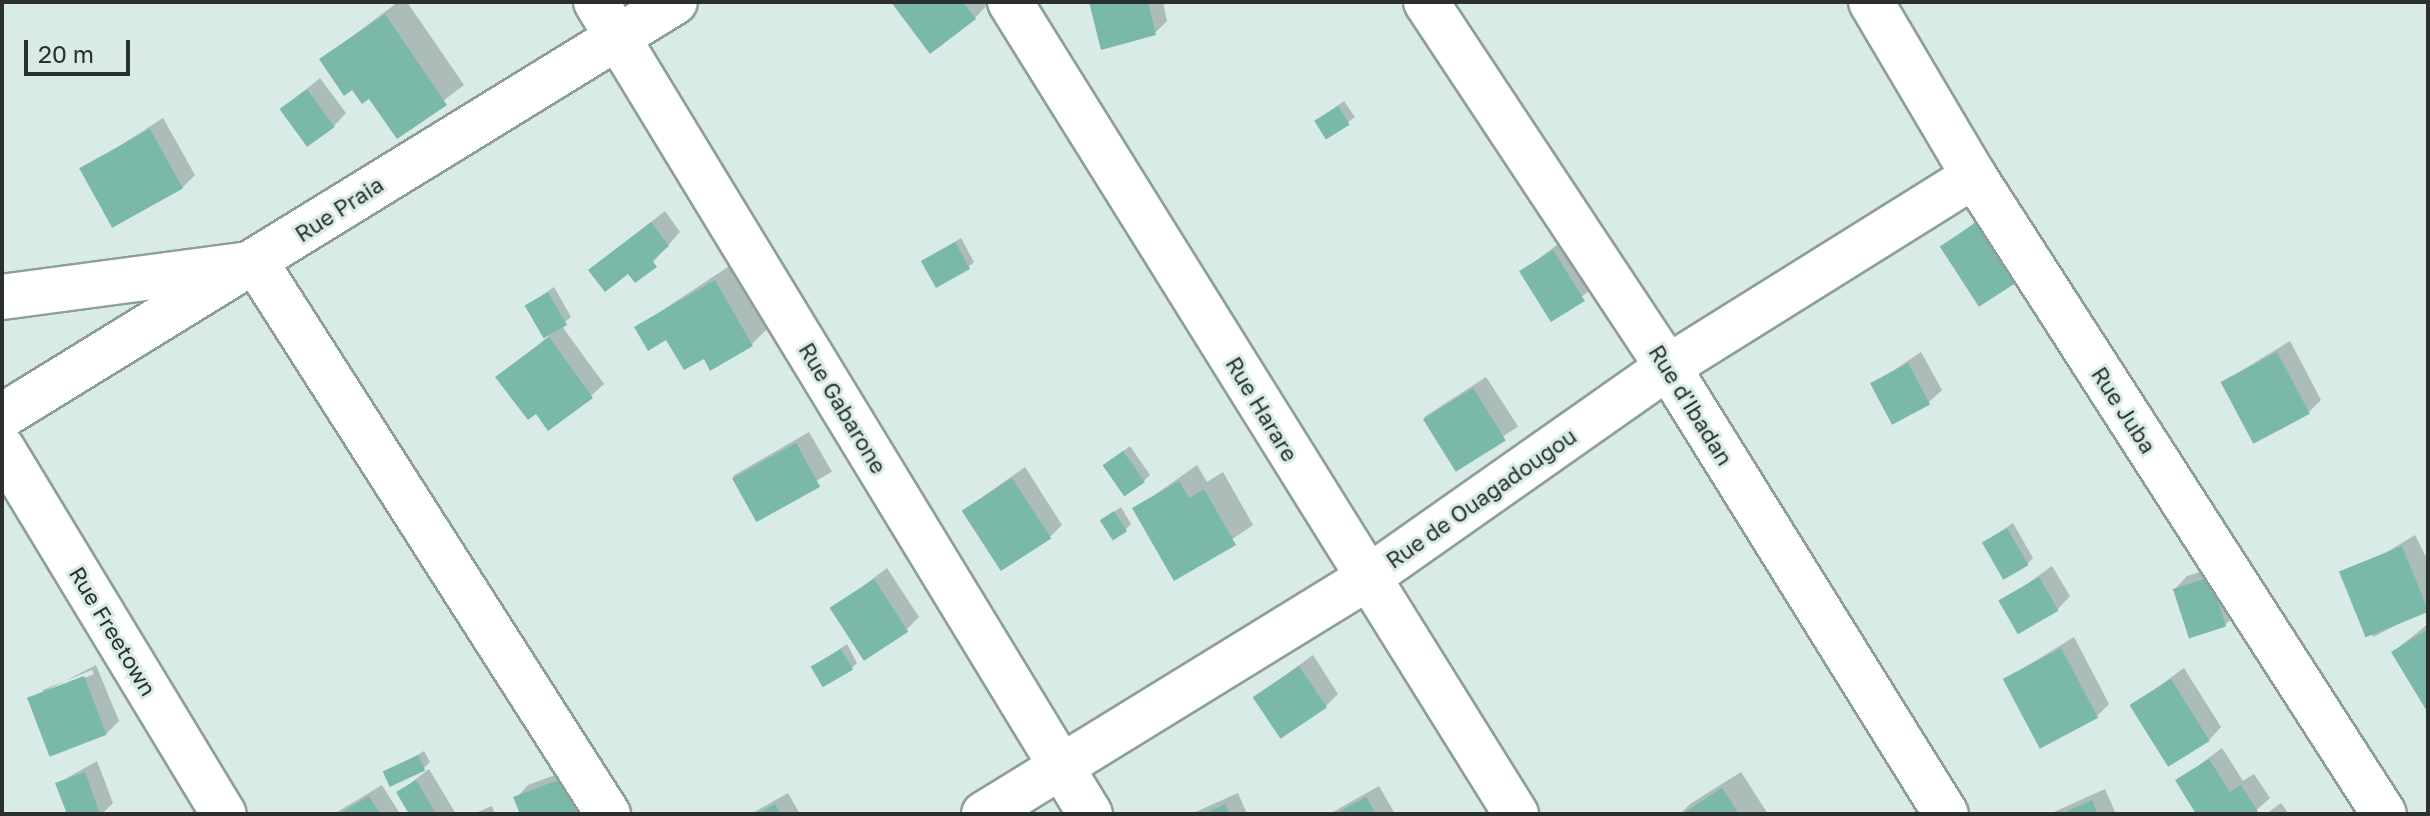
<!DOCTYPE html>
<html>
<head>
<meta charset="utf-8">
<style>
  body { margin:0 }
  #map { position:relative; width:2430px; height:816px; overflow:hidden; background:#d8ebe6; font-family:"Golos Text",sans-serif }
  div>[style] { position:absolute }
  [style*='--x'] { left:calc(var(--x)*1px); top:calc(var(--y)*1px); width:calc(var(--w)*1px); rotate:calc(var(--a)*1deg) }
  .shadow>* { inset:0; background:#0003; transform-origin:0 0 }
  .building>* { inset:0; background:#7ab9a9; transform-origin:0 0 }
  .roads { filter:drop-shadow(2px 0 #8e9f9a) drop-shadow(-2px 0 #8e9f9a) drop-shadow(0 2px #8e9f9a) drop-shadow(0 -2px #8e9f9a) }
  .minor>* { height:44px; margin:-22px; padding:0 22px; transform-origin:22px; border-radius:22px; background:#fff }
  span { translate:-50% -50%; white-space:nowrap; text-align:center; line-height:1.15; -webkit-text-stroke:6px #d8ebe6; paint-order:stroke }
  .street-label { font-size:22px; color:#29302e }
  .frame { position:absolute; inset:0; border:4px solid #29302e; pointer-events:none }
  .scale { position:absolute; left:24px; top:40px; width:106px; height:36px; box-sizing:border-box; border:4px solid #29302e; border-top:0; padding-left:10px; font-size:24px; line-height:28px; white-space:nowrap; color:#29302e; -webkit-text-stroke:6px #d8ebe6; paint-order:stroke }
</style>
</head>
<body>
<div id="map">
  <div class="shadow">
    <div style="clip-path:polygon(398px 2px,407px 2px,464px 85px,397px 136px,370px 97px,322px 59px)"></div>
    <div style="clip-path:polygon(893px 2px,985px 2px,987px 5px,975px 18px)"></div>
    <div style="clip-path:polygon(1092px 2px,1163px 2px,1167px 21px,1155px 33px)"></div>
    <div style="clip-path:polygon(320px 78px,346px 113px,334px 126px,282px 109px)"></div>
    <div style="clip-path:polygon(1344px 101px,1355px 117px,1328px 137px,1323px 116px)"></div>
    <div style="clip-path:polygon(163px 118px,195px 175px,182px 188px,82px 170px)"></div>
    <div style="clip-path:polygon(1998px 206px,2035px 264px,1942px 246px)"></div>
    <div style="clip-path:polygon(665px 211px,680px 232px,648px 268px,591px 270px)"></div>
    <div style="clip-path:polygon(961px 238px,974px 262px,968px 267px,924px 261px)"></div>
    <div style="clip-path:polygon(1566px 238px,1596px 286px,1551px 319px,1521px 272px)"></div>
    <div style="clip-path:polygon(734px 263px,770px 326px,752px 344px,711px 368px,704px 356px,637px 327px)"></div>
    <div style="clip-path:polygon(554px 287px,571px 317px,561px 325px,604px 384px,591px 396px,536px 412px,498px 377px,554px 332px,527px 306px)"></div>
    <div style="clip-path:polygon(2290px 341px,2321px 400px,2309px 412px,2223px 382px)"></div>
    <div style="clip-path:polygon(1921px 352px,1942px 390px,1929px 402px,1873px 384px)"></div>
    <div style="left:1486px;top:377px;width:59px;height:74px;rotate:57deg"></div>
    <div style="left:809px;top:432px;width:46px;height:88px;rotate:60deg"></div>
    <div style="clip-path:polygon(1130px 446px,1150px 475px,1144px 481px,1111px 460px)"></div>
    <div style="clip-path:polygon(1197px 465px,1207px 482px,1223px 472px,1253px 525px,1175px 578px,1135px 509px)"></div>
    <div style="clip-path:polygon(1025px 467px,1062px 525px,1050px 537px,964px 510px)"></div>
    <div style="clip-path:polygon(1121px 507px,1131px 524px,1125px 530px,1101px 521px)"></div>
    <div style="clip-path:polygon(2013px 523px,2033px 558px,2027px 564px,1985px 542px)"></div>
    <div style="clip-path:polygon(2415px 535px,2428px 561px,2428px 609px,2373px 637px,2344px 578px)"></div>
    <div style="clip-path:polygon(2223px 565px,2238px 612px,2225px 625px,2175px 589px,2187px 576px)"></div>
    <div style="clip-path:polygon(2052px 566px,2070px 596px,2058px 609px,2002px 602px)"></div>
    <div style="clip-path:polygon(887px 568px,919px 617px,906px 630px,833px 609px)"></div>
    <div style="clip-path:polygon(2428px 624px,2428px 709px,2393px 652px)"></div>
    <div style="clip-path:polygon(2074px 637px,2109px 704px,2097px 716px,2006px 679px)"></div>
    <div style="clip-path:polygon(847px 644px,857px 663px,851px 669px,813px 667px)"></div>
    <div style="clip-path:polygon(1313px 655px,1338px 694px,1325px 707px,1255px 697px)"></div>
    <div style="clip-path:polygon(evenodd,96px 665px,119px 721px,106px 734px,30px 699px,96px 665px,92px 670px,94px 674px,43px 695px,43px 690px,92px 670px)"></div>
    <div style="clip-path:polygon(2184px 668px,2221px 727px,2209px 740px,2132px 706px)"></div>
    <div style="clip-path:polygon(2222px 748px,2243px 781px,2254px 774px,2270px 798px,2252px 814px,2199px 814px,2178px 781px)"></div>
    <div style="clip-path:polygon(424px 751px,430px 762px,424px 768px,386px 774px)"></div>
    <div style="clip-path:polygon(97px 761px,113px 803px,102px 814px,69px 814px,58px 783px)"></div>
    <div style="clip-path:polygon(577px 767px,592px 814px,522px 814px,516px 798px,528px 785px)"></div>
    <div style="clip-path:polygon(429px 769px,456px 814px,409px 814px,398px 793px)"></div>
    <div style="clip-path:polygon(1741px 772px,1768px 814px,1680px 814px,1690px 804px)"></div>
    <div style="clip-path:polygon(382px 785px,400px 814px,334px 814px)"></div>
    <div style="clip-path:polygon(1379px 786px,1395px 814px,1331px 814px,1333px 812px)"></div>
    <div style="clip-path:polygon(2105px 789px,2116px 814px,2051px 814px,2054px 812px)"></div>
    <div style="clip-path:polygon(788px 793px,800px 814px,751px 814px)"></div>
    <div style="clip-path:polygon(1238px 793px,1247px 814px,1191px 814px)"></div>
    <div style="clip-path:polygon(2281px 803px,2289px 814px,2266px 814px)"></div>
    <div style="clip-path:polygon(492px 806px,495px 814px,473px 814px)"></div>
  </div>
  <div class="building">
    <div style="clip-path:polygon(891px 2px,963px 2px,976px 19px,930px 54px)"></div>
    <div style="clip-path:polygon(1089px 2px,1148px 2px,1156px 35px,1101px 50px)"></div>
    <div style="clip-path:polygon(385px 14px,447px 105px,397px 139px,369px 99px,362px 104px,352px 90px,344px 96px,319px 59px)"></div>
    <div style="left:307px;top:89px;width:47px;height:34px;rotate:54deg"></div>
    <div style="left:1338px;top:106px;width:22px;height:28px;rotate:58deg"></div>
    <div style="left:150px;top:129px;width:68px;height:81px;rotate:61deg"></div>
    <div style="left:1985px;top:217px;width:72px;height:54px;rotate:57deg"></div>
    <div style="clip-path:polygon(651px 222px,669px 246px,652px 260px,657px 267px,635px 283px,628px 274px,605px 292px,588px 270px)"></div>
    <div style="left:955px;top:242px;width:31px;height:39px;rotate:61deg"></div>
    <div style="left:1553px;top:250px;width:60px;height:40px;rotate:58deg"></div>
    <div style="clip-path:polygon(715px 280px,753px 346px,710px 371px,704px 359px,684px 370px,666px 340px,648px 351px,634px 327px)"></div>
    <div style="left:548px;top:292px;width:38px;height:27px;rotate:60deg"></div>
    <div style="clip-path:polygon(549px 337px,593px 398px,548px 431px,536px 414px,528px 420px,495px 377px)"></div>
    <div style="left:2277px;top:352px;width:70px;height:64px;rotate:62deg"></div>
    <div style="left:1908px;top:363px;width:47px;height:43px;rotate:62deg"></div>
    <div style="left:1473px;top:388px;width:62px;height:59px;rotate:58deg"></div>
    <div style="left:796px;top:443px;width:50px;height:73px;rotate:61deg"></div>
    <div style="left:1123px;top:451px;width:38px;height:25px;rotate:55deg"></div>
    <div style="left:1012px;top:478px;width:72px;height:60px;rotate:57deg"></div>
    <div style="clip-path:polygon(1179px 481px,1189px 498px,1204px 489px,1236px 545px,1174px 581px,1132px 508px)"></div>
    <div style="left:1114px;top:511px;width:24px;height:17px;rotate:57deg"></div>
    <div style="left:2007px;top:528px;width:43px;height:29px;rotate:60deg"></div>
    <div style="left:2402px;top:546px;width:71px;height:68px;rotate:68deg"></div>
    <div style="left:2039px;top:577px;width:39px;height:47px;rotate:60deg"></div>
    <div style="left:2210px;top:577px;width:52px;height:39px;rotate:72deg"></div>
    <div style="left:874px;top:579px;width:63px;height:53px;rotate:57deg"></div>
    <div style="clip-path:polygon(2428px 629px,2428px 713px,2391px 652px)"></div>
    <div style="left:2061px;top:648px;width:79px;height:66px;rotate:62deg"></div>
    <div style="left:841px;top:649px;width:24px;height:35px;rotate:60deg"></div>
    <div style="left:1299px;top:666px;width:50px;height:56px;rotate:56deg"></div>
    <div style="left:84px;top:676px;width:63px;height:61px;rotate:69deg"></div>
    <div style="left:2171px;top:679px;width:73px;height:49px;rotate:58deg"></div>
    <div style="left:418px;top:755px;width:17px;height:39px;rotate:65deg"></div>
    <div style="clip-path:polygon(2209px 759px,2230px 792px,2241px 785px,2258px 812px,2196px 814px,2175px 780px)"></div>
    <div style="clip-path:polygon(85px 772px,100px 814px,67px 814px,55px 783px)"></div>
    <div style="clip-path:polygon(564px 778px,578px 814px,520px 814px,513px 797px)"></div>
    <div style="clip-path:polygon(416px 780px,436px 814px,409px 814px,396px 792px)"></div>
    <div style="clip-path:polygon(1722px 788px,1739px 814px,1682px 814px)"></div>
    <div style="clip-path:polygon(369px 796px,380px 814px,339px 814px)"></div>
    <div style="clip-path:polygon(1366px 797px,1376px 814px,1336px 814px)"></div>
    <div style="clip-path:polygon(2092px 800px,2098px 814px,2061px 814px)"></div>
    <div style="clip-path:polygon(775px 804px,781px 814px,757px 814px)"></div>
    <div style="clip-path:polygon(1225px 804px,1230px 814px,1204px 814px)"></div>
  </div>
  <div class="roads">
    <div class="minor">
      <div style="--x:596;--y:2;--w:950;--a:58.68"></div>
      <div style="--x:1010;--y:2;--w:957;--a:58.07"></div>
      <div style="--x:1426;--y:2;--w:438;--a:56.5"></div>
      <div style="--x:1668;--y:367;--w:526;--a:58.12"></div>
      <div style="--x:1871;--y:2;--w:202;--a:59.4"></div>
      <div style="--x:1974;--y:176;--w:758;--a:57.27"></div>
      <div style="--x:2;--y:297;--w:256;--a:-7.6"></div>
      <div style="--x:256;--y:263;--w:654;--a:57.43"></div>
      <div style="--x:2;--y:416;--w:790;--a:-31.6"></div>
      <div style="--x:2;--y:448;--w:428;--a:58.8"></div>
      <div style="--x:984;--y:814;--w:448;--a:-31.6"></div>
      <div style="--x:1366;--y:579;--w:369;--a:-35.1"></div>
      <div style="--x:1668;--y:367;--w:361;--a:-32"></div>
    </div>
  </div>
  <div class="street-label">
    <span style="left:339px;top:209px;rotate:-33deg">Rue Praia</span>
    <span style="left:1691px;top:405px;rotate:58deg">Rue d'Ibadan</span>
    <span style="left:843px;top:408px;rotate:59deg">Rue Gabarone</span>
    <span style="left:1262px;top:409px;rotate:59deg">Rue Harare</span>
    <span style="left:2124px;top:410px;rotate:57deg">Rue Juba</span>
    <span style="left:1481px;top:498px;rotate:-35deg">Rue de Ouagadougou</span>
    <span style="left:113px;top:631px;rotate:59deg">Rue Freetown</span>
  </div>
  <div class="frame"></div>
  <div class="scale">20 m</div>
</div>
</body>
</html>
